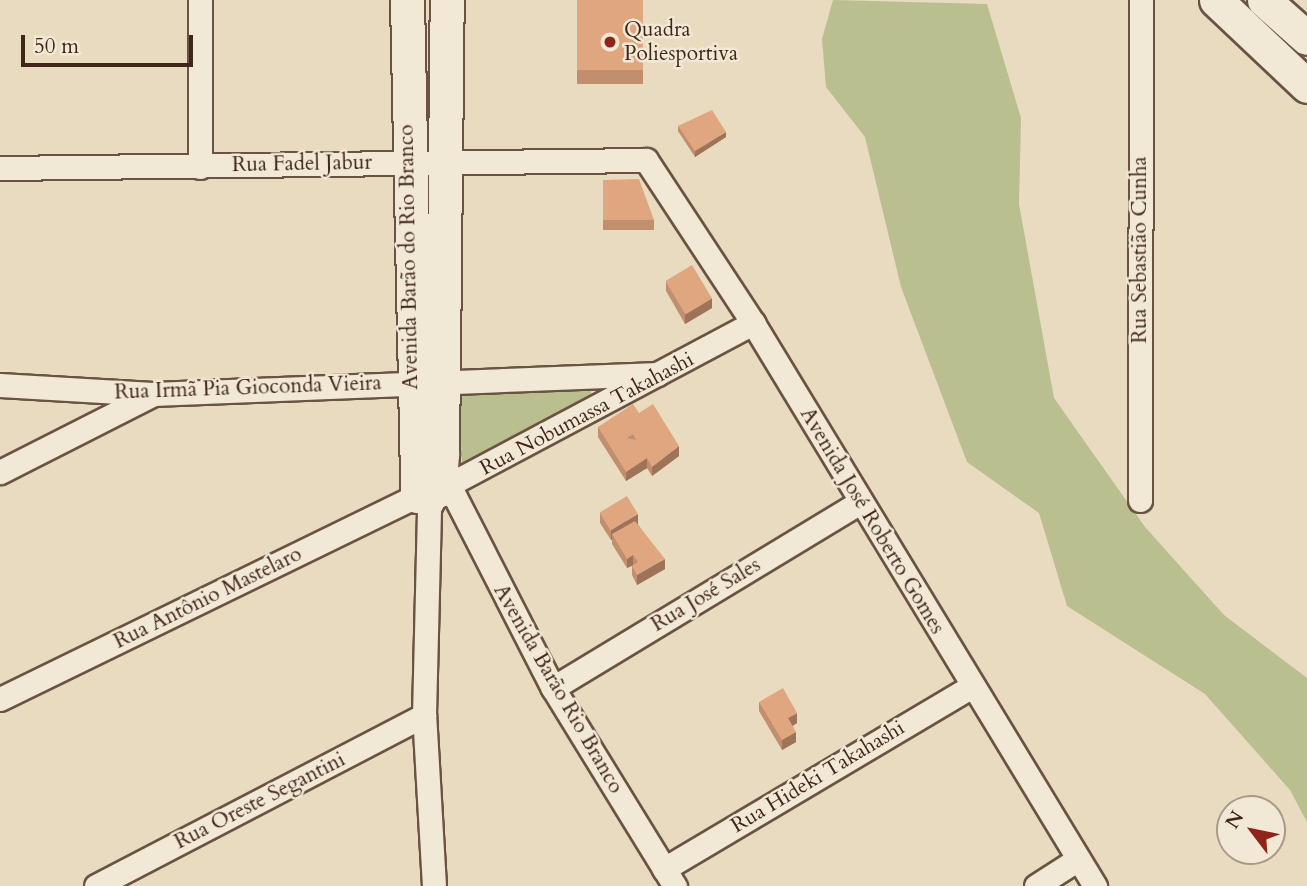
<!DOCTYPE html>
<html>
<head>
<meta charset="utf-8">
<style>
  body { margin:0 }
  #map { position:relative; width:1307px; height:886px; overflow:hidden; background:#e9dbbf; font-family:Cardo,serif }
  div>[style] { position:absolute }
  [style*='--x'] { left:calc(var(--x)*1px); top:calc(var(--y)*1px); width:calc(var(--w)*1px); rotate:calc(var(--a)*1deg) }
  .green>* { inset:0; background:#babf90 }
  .roads { filter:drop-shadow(2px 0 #6a5342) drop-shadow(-2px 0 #6a5342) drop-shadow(0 2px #6a5342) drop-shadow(0 -2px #6a5342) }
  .street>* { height:23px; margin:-11.5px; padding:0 11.5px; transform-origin:11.5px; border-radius:11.5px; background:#f1e8d5 }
  .secondary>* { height:33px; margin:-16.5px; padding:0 16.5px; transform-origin:16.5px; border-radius:16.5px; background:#f1e8d5 }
  .wall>* { inset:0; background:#c18f6d; transform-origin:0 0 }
  .shaded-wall>* { inset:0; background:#9d7459 }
  .building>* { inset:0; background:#e0a67f; transform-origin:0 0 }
  .dots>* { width:19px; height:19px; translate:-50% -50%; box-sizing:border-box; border:4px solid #f1e8d5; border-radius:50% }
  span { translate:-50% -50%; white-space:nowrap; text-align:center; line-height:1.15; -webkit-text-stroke:5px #f1e8d5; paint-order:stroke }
  .poi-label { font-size:21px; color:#402619 }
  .left { translate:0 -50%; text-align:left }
  .street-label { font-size:21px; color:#402619 }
  .north { position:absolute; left:1216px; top:795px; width:70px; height:70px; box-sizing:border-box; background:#f1e8d5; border:2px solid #aa9a8a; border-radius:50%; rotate:302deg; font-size:19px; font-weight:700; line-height:28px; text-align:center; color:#402619 }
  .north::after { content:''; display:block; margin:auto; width:24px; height:32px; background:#8f2418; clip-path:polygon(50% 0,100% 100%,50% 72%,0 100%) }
  .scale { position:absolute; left:21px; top:35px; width:172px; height:32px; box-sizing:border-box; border:4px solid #402619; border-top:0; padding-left:9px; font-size:21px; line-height:24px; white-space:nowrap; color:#402619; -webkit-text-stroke:5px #f1e8d5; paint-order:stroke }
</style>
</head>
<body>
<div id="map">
  <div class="green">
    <div style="clip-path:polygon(833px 0,987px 4px,1021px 118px,1019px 204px,1054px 398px,1145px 527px,1224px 615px,1307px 678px,1307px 822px,1290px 790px,1205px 694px,1067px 606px,1039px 513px,967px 462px,901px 287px,865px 137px,826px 87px,822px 39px)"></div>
    <div style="clip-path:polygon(589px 385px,592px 396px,462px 466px,459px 388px)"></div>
  </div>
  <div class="roads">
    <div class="street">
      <div style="--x:200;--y:167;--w:167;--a:-90"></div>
      <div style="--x:0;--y:168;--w:646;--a:-0.71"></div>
      <div style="--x:646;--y:160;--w:195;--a:56.7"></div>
      <div style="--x:753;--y:323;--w:659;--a:58.72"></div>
      <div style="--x:0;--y:385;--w:153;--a:3.4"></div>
      <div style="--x:153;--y:394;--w:505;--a:-2.27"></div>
      <div style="--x:0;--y:472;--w:168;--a:-26.9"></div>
      <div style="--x:450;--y:487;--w:226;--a:62.9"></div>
      <div style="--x:553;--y:688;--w:233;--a:58.4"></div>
      <div style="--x:1140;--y:500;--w:500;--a:-89.89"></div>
      <div style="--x:553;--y:688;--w:359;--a:-31.2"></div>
      <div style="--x:0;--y:699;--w:464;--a:-26"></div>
      <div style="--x:417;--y:496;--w:13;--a:45"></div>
      <div style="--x:664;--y:869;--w:358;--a:-30.7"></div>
      <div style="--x:96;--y:886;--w:370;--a:-27.5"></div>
      <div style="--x:434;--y:886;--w:171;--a:-93.3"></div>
      <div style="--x:424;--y:715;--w:207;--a:-88.6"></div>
      <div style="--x:429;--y:508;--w:21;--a:-61"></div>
      <div style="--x:439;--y:490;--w:356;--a:-28"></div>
      <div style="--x:1036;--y:886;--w:50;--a:-32.7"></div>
    </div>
    <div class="secondary">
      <div style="--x:407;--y:0;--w:496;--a:88.8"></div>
      <div style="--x:417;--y:496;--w:23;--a:-15"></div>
      <div style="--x:439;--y:490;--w:37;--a:-85"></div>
      <div style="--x:442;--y:453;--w:453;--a:-89.4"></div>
      <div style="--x:1216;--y:0;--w:125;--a:43.4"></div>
      <div style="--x:1264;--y:0;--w:57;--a:41.5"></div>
    </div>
  </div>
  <div class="wall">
    <div style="left:577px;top:0;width:66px;height:84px"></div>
    <div style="clip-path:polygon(678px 126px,726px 137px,695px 157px,678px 131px)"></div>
    <div style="clip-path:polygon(603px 180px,654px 220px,654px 230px,603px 230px)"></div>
    <div style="clip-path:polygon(666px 281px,712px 308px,685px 324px,666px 291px)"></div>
    <div style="clip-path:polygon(639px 413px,679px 456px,652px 476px,647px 468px,626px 481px,598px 437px,598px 427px)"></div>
    <div style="clip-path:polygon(600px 513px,638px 524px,665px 569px,637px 585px,632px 575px,632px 566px,627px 568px,612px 544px,612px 540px,611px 540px,600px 523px)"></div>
    <div style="clip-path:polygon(759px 702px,797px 723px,793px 726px,796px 742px,782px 750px,759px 711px)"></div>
  </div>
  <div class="shaded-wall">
    <div style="clip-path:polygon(726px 132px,726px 137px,695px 157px,695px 151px)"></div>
    <div style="clip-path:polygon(712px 298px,712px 308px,685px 324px,685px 314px)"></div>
    <div style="clip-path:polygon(679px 446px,679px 456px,652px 476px,652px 467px)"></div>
    <div style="clip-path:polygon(647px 458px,647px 468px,626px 481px,626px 472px)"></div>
    <div style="clip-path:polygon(638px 514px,638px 524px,612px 534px,612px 540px,611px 540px,611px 530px)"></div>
    <div style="clip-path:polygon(633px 555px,633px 565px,627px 568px,627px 559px)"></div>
    <div style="clip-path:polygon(665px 559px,665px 569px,637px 585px,637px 575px)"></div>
    <div style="clip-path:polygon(797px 713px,797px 723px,788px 728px,788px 718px)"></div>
    <div style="clip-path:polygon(796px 732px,796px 742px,782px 750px,782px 740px)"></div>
  </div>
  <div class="building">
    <div style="left:577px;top:0;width:66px;height:70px"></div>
    <div style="clip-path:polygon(712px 110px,726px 132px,695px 151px,678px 126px)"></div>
    <div style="clip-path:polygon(639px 179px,654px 220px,603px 220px,603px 180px)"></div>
    <div style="left:692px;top:265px;width:39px;height:31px;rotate:59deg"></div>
    <div style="clip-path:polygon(evenodd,633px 404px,639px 413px,653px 404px,679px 446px,652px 467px,647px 458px,626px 472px,598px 427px,633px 404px,633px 434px,636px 440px,627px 438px,633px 434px)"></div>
    <div style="left:627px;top:496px;width:21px;height:32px;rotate:59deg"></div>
    <div style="clip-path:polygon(635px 521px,665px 559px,637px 575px,632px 566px,638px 562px,633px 555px,627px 559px,612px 534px)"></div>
    <div style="clip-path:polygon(783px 688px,797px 713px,788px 718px,796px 732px,782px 740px,759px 702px)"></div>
  </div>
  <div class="dots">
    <div style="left:610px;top:42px;background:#8f2418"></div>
  </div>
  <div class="poi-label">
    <span class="left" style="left:624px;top:42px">Quadra<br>Poliesportiva</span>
  </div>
  <div class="street-label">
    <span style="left:302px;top:164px;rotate:-1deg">Rua Fadel Jabur</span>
    <span style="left:1140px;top:250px;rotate:-90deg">Rua Sebastião Cunha</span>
    <span style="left:409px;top:257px;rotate:-91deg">Avenida Barão do Rio Branco</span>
    <span style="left:248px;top:388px;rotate:-2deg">Rua Irmã Pia Gioconda Vieira</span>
    <span style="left:587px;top:414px;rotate:-28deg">Rua Nobumassa Takahashi</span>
    <span style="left:872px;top:521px;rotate:59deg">Avenida José Roberto Gomes</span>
    <span style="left:706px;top:595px;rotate:-31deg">Rua José Sales</span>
    <span style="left:208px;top:598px;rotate:-26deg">Rua Antônio Mastelaro</span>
    <span style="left:558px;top:689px;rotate:60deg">Avenida Barão Rio Branco</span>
    <span style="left:818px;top:777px;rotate:-31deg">Rua Hideki Takahashi</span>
    <span style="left:260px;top:801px;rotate:-27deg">Rua Oreste Segantini</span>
  </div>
  <div class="north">N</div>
  <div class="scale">50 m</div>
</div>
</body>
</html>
